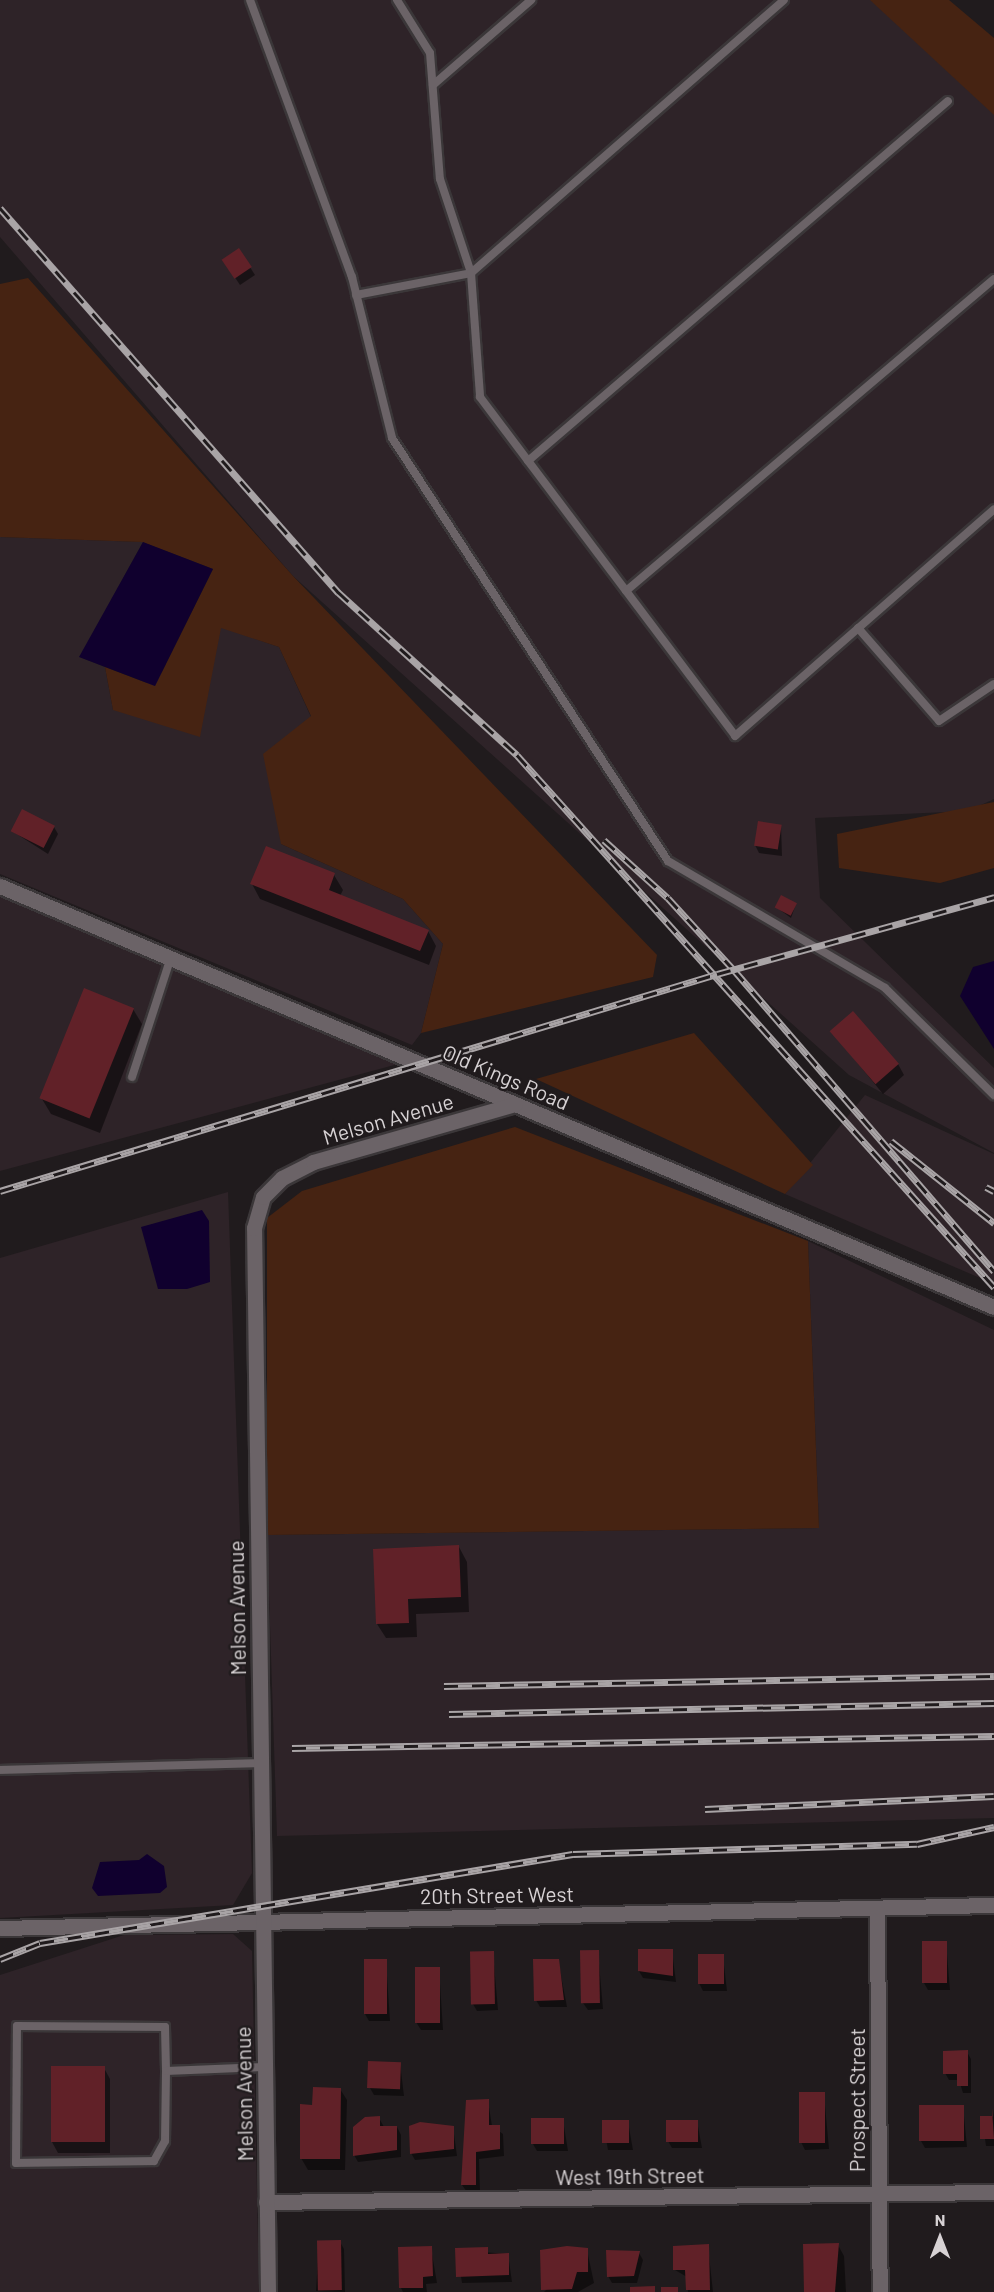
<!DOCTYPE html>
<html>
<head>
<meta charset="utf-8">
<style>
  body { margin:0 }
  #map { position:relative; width:994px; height:2292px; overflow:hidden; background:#201b1d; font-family:Barlow,sans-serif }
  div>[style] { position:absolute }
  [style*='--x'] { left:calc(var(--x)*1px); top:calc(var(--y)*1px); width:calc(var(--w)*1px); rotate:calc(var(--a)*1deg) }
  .built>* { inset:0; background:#2e2328 }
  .green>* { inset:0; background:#462312 }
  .water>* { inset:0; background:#10002e }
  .shadow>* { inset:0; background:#0007 }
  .building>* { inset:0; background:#612128; transform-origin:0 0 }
  .roads { filter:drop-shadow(2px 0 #3b3739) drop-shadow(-2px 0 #3b3739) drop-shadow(0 2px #3b3739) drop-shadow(0 -2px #3b3739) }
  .service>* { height:8px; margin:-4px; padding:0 4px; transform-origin:4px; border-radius:4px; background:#6b6367 }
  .minor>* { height:15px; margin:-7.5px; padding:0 7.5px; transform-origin:7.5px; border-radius:7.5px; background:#6b6367 }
  .tertiary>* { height:15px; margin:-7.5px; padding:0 7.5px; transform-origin:7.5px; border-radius:7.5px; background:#6b6367 }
  .rail>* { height:7px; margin-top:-3.5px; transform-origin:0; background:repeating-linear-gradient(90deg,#201b1d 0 14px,#a9a4a6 0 28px); box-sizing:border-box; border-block:2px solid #a9a4a6 }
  span { translate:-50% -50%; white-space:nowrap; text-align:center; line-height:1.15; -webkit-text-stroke:5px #201b1d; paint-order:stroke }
  .street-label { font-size:21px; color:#d7d2d4 }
  .north { position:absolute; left:910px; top:2208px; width:60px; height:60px; -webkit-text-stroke:4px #201b1d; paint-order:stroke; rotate:0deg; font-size:16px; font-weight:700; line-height:24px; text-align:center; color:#d7d2d4 }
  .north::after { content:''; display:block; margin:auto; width:21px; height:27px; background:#d7d2d4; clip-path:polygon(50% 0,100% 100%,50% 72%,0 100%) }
</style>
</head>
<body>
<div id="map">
  <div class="built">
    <div style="clip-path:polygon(0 0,876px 0,994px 107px,994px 799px,968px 811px,815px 818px,820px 898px,994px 1068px,994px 1153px,849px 1075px,293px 576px,0 237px)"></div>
    <div style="clip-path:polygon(0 537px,143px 542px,80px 657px,105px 667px,113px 710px,221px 627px,279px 647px,311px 717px,281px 844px,403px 899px,443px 944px,421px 1033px,412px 1045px,0 874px)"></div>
    <div style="clip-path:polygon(0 896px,93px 934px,398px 1064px,0 1171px)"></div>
    <div style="clip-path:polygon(865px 1095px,994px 1154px,994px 1284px,785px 1194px)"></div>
    <div style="clip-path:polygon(228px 1192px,252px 1873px,233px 1905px,0 1918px,0 1258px)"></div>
    <div style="clip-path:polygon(808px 1241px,994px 1330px,994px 1818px,277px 1836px,267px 1535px,819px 1528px)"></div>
    <div style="clip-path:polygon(233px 1934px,252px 1951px,259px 2292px,0 2292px,0 1975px,124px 1935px)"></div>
  </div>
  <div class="green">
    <div style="clip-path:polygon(870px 0,949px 0,994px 38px,994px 115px)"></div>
    <div style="clip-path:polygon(28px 278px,293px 576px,657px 955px,653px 977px,421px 1033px,443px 944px,403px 899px,281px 844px,263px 754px,311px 716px,279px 647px,221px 628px,200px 737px,113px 710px,105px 667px,155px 686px,213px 569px,142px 542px,0 537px,0 284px)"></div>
    <div style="clip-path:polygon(994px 802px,994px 868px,940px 883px,839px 868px,837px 834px)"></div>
    <div style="clip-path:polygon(694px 1033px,813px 1165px,785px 1194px,536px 1079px)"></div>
    <div style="clip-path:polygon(515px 1127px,808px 1241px,819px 1528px,267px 1535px,267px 1218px,302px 1191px)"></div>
  </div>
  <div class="water">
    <div style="clip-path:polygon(143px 542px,213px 569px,155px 686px,79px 657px)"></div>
    <div style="clip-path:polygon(994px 961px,994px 1049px,960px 996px,973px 967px)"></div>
    <div style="clip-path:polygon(202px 1210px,209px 1221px,210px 1282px,187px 1289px,158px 1289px,141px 1227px)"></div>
    <div style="clip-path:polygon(147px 1854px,164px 1866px,167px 1887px,160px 1893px,98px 1896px,92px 1888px,100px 1862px,139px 1860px)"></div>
  </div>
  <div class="shadow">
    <div style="clip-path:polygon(239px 250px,255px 275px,240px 285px,228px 267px)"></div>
    <div style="clip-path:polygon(781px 826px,782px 856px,759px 853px,755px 845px)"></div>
    <div style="clip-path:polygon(54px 827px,58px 834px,48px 854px,12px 831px)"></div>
    <div style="clip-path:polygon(334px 875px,343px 890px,340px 896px,428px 931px,436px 946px,429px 965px,260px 899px,252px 884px)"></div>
    <div style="clip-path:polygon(796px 904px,791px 918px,776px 907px)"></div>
    <div style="clip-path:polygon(133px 1009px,142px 1024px,100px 1133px,51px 1114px,42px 1099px)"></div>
    <div style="clip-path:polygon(832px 1032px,898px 1064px,904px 1075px,883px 1094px)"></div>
    <div style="clip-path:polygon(459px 1547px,467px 1562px,469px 1612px,416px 1614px,417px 1637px,386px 1638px,377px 1624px)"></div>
    <div style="clip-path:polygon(946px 1942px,950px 1990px,928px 1990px,924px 1983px)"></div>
    <div style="clip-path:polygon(672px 1951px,676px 1982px,643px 1978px,639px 1971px)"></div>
    <div style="clip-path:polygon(598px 1952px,603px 2009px,588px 2010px,583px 2003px)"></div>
    <div style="clip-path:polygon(493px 1953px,498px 2010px,477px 2011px,473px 2004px)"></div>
    <div style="clip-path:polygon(723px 1956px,727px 1991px,703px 1991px,699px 1983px)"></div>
    <div style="clip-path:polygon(558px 1960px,567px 2007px,540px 2007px,536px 2000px)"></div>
    <div style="clip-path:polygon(386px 1961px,390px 2021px,369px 2021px,365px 2014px)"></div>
    <div style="clip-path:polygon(439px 1969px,443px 2030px,421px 2030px,416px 2022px)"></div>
    <div style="clip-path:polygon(967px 2052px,971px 2059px,971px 2093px,963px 2093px,959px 2080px,949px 2080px,945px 2073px)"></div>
    <div style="clip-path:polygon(400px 2063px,404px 2096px,374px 2095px,370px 2088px)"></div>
    <div style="clip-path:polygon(104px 2068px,110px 2079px,110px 2153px,58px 2153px,52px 2142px)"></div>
    <div style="clip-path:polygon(340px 2089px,347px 2100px,345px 2170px,308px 2170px,301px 2158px)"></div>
    <div style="clip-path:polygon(824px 2094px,829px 2149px,805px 2150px,801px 2142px)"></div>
    <div style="clip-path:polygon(488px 2101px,492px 2126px,503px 2134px,504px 2156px,479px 2159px,480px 2192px,467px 2192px,462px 2185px)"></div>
    <div style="clip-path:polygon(963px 2106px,967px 2147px,925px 2148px,921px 2141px)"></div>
    <div style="clip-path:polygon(994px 2109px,994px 2146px,986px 2146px,982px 2118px,993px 2117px)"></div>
    <div style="clip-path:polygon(379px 2118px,384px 2127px,397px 2127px,401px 2135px,401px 2157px,358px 2162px,354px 2155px)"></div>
    <div style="clip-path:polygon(563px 2120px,568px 2151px,537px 2151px,533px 2144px)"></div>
    <div style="clip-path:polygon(697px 2121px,702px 2148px,672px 2148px,668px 2141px)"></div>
    <div style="clip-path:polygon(603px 2122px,628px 2122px,633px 2150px,608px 2150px)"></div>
    <div style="clip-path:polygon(453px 2127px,457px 2156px,415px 2160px,411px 2153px)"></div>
    <div style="clip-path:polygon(319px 2242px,340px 2242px,344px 2249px,345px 2292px,316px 2291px)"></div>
    <div style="clip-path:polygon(838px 2245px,844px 2256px,846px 2292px,806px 2292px)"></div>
    <div style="clip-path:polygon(708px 2246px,713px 2292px,688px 2292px,687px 2277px,675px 2270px)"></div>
    <div style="clip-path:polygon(431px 2248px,437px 2283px,426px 2284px,427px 2292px,403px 2292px,401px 2288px)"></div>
    <div style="clip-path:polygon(457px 2250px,508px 2254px,512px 2282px,462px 2283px)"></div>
    <div style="clip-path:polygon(587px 2250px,594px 2283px,578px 2292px,544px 2292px)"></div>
    <div style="clip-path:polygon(639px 2253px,643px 2260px,637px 2283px,612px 2283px,608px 2276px)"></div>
  </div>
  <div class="building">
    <div style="left:239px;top:248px;width:23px;height:21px;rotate:56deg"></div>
    <div style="left:22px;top:809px;width:37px;height:25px;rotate:27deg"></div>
    <div style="left:758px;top:821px;width:24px;height:25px;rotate:9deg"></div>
    <div style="clip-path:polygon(266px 846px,335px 873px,329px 890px,429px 930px,420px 951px,250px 884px)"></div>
    <div style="left:781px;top:895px;width:18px;height:14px;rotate:27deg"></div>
    <div style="left:84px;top:988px;width:54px;height:119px;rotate:22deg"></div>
    <div style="left:853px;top:1011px;width:70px;height:31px;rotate:49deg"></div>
    <div style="clip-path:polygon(459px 1545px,461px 1597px,408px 1599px,409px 1623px,376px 1624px,373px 1549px)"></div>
    <div style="left:922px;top:1941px;width:25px;height:42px"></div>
    <div style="clip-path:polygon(638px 1949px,673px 1949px,673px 1976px,638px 1971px)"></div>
    <div style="left:599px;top:1950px;width:53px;height:19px;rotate:89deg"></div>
    <div style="left:494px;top:1951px;width:53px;height:24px;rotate:89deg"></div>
    <div style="left:698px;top:1954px;width:26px;height:30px"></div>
    <div style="left:364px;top:1959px;width:23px;height:55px"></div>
    <div style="clip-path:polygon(533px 1959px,559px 1959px,564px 2000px,534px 2001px)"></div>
    <div style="left:415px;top:1967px;width:25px;height:56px"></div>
    <div style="clip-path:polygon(968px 2050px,968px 2086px,957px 2086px,957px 2074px,943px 2074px,943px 2051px)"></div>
    <div style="left:368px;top:2061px;width:33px;height:27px;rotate:2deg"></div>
    <div style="left:51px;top:2066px;width:54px;height:76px"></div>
    <div style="clip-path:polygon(313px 2087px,341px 2088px,340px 2159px,300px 2159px,300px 2104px,312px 2105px)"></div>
    <div style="left:799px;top:2092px;width:26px;height:51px"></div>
    <div style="clip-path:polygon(489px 2099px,489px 2125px,500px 2125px,500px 2149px,476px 2152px,476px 2185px,461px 2185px,466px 2100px)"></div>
    <div style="left:919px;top:2105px;width:45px;height:36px"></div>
    <div style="clip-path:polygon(992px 2108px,994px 2139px,980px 2139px,980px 2116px,992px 2116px)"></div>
    <div style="clip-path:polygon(380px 2116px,380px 2126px,397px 2126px,397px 2150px,353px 2156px,353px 2127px,365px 2117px)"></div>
    <div style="left:564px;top:2118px;width:26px;height:33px;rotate:90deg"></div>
    <div style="left:629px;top:2120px;width:23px;height:27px;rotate:90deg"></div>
    <div style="left:666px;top:2120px;width:32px;height:22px"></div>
    <div style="clip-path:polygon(420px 2122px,454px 2126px,454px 2149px,410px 2154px,409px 2126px)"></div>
    <div style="left:341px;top:2240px;width:50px;height:24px;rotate:89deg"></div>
    <div style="clip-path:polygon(839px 2243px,835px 2292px,804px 2292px,803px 2244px)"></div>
    <div style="clip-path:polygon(709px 2244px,710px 2290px,686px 2290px,685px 2270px,673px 2270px,673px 2246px)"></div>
    <div style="clip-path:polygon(432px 2246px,433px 2276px,423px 2277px,423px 2288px,399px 2288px,398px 2247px)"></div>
    <div style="clip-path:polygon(567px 2246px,588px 2248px,588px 2272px,577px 2272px,572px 2289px,541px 2290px,540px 2250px)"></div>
    <div style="clip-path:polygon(488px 2247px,488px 2254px,509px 2253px,509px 2275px,456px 2277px,455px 2248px)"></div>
    <div style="clip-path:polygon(606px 2250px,640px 2251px,634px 2276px,607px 2277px)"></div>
    <div style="clip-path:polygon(655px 2286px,655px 2292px,630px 2292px,630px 2287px)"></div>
    <div style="left:661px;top:2287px;width:17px;height:5px"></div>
  </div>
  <div class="roads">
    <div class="service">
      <div style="--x:250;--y:0;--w:295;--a:69.8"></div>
      <div style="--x:352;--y:277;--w:166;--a:76"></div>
      <div style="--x:392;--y:438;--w:505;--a:56.88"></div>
      <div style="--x:668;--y:861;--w:251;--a:30.3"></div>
      <div style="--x:885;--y:988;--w:153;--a:44.5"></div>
      <div style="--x:397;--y:0;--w:62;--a:58.1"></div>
      <div style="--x:430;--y:53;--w:126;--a:85.5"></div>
      <div style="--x:440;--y:179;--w:99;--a:71.7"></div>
      <div style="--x:471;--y:273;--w:124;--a:85.8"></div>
      <div style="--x:480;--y:397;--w:424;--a:53"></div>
      <div style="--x:735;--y:736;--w:344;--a:-41.2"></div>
      <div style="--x:433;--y:85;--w:130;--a:-40.9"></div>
      <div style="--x:356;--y:295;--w:117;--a:-10.8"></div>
      <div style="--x:471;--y:273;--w:415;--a:-41.1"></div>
      <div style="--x:528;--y:461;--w:553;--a:-40.6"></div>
      <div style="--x:626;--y:591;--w:482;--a:-40.3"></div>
      <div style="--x:858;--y:628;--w:123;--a:48.9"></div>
      <div style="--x:939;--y:721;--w:66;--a:-33.9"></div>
      <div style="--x:132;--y:1077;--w:126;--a:-72"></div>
      <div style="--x:0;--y:1770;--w:260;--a:-1.5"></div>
      <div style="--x:166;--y:2071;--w:70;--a:90.8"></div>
      <div style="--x:165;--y:2141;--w:23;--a:119"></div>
      <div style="--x:154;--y:2161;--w:138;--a:179.2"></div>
      <div style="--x:16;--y:2163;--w:137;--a:-89.6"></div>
      <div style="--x:17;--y:2026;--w:148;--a:0.4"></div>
      <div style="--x:165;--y:2027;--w:44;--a:88.7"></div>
      <div style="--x:166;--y:2071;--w:98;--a:-2.3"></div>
    </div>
    <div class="minor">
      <div style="--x:515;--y:1104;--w:520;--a:22.97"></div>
      <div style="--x:877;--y:1908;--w:384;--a:89.6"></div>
      <div style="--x:0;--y:1928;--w:994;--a:-1.33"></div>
      <div style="--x:266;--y:2202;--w:728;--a:-0.79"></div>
    </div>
    <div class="tertiary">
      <div style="--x:0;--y:886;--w:559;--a:22.94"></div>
      <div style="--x:268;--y:2292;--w:1064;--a:-90.75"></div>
      <div style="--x:254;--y:1228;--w:32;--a:-74"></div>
      <div style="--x:263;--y:1197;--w:27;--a:-45"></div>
      <div style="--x:282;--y:1178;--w:35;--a:-27"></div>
      <div style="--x:313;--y:1162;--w:210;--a:-16"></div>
    </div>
  </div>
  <div class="rail">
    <div style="--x:0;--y:208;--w:512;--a:48.65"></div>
    <div style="--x:338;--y:592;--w:242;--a:42.3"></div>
    <div style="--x:517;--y:755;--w:715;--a:48.12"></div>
    <div style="--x:604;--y:840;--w:86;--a:42.2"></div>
    <div style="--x:668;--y:898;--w:98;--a:47.5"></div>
    <div style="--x:734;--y:970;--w:398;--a:49.2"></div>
    <div style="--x:891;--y:1141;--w:132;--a:38.5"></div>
    <div style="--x:986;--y:1187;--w:9;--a:27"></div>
    <div style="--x:0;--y:1191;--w:749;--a:-16.84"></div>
    <div style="--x:717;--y:974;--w:288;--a:-15.5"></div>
    <div style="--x:444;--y:1686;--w:550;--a:-1.04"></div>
    <div style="--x:449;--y:1714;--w:545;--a:-1.16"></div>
    <div style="--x:292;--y:1748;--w:702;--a:-0.98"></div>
    <div style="--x:705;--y:1809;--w:289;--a:-2.6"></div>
    <div style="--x:0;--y:1959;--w:43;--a:-21.8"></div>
    <div style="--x:40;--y:1943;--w:540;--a:-9.48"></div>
    <div style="--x:573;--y:1854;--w:344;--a:-1.7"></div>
    <div style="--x:917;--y:1844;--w:79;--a:-12.4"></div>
  </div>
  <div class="street-label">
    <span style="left:506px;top:1077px;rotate:23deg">Old Kings Road</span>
    <span style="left:388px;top:1119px;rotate:-16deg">Melson Avenue</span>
    <span style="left:237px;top:1608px;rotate:-91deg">Melson Avenue</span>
    <span style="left:497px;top:1895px;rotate:-1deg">20th Street West</span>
    <span style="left:244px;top:2094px;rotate:-91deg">Melson Avenue</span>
    <span style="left:857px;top:2100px;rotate:-90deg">Prospect Street</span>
    <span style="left:630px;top:2176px;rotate:-1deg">West 19th Street</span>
  </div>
  <div class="north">N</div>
</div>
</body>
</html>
